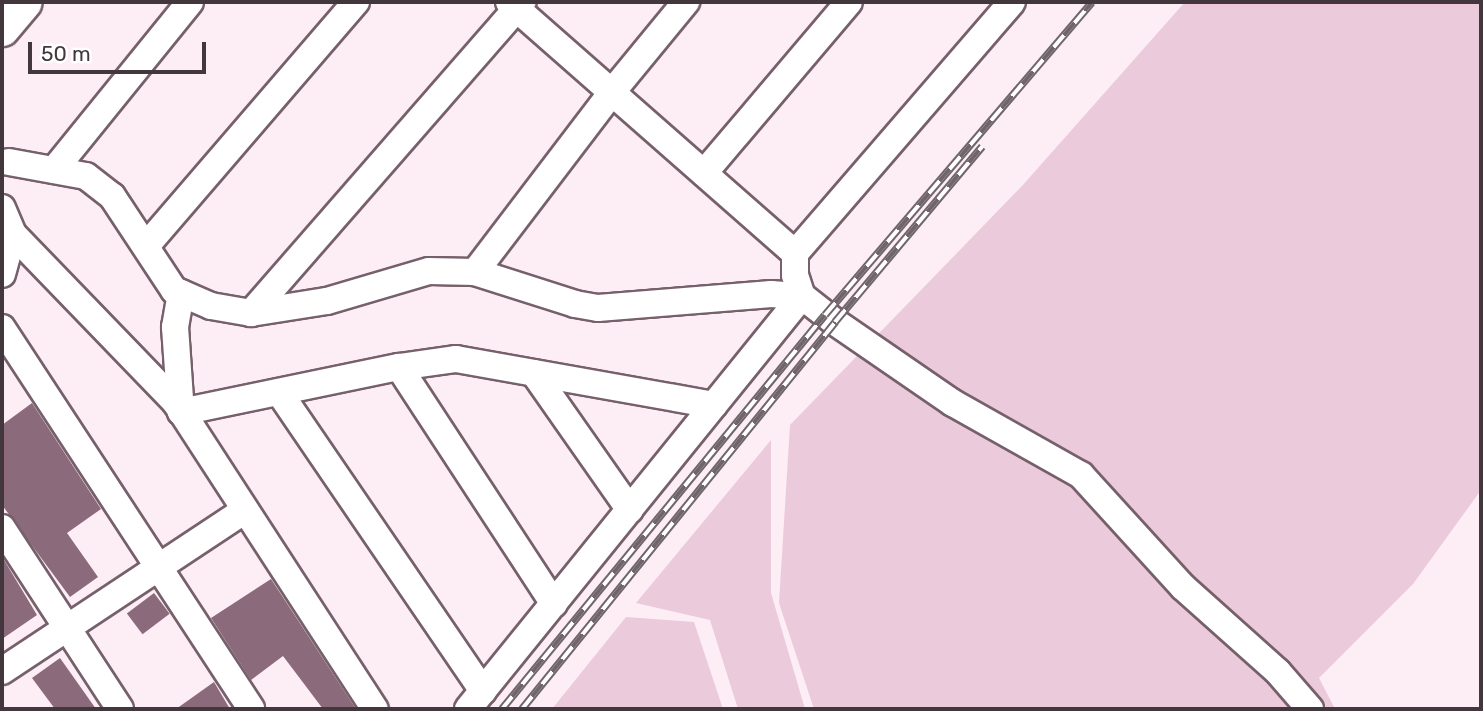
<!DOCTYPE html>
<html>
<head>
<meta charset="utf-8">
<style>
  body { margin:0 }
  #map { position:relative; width:1483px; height:711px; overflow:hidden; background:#fdedf5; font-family:Rubik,sans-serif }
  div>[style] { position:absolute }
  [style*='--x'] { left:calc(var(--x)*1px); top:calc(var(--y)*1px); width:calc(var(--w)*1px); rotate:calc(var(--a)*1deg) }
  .green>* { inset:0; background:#ebcadb }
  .building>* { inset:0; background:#8b6a7b; transform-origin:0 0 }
  .roads { filter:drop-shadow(2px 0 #76606b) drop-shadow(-2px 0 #76606b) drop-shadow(0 2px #76606b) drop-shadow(0 -2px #76606b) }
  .minor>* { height:26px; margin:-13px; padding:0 13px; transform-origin:13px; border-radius:13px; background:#fff }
  .tertiary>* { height:33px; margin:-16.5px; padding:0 16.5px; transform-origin:16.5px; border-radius:16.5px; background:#fff }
  .rail>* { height:8px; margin-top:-4px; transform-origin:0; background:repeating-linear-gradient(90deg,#fff 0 16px,#70656a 0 32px); box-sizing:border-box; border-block:2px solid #70656a }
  span { translate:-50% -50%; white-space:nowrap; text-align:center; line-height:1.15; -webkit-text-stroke:7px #fff; paint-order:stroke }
  .frame { position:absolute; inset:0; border:4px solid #41373c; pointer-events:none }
  .scale { position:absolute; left:28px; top:42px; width:178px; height:32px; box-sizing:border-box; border:4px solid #41373c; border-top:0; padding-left:9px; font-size:21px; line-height:24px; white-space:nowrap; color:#41373c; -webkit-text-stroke:5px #fff; paint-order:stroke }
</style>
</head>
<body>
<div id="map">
  <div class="green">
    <div style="clip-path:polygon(1185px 2px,1481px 2px,1481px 490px,1413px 584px,1319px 678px,1335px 709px,814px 709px,779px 603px,790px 425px,1022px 186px)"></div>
    <div style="clip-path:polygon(771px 440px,771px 593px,805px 709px,738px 709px,710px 620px,636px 603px)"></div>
    <div style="clip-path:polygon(626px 617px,694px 622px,723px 709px,552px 709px)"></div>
  </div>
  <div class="building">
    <div style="clip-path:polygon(32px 403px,101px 509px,67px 533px,98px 577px,70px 597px,2px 505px,2px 425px)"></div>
    <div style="clip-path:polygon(4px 560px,37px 615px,2px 639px,2px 562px)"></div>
    <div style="clip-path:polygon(271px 579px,356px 709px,323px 709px,283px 656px,251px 680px,211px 618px)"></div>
    <div style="left:154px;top:593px;width:26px;height:34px;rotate:53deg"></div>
    <div style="clip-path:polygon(60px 658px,96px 709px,55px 709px,32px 678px)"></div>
    <div style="clip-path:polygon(214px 682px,230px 709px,176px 709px)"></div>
  </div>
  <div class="roads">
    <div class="minor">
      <div style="--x:509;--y:2;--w:381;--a:41.3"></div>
      <div style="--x:1012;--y:2;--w:332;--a:130.8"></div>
      <div style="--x:795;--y:253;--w:22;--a:90"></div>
      <div style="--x:795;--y:275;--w:22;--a:72"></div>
      <div style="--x:802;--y:296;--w:42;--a:38.2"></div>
      <div style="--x:835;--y:322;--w:143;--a:34.5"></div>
      <div style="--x:953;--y:403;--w:147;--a:29.4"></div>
      <div style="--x:1081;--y:475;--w:151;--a:47.7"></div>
      <div style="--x:1183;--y:587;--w:127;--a:41.8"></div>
      <div style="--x:1278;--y:672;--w:49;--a:49.1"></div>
      <div style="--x:9;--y:162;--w:78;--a:10.3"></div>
      <div style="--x:86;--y:176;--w:33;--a:38"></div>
      <div style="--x:112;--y:196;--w:113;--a:56.6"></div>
      <div style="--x:174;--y:290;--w:40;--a:23.4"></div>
      <div style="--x:211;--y:306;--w:41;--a:9.9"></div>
      <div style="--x:251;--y:313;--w:77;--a:-9"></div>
      <div style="--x:327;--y:301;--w:106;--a:-16.4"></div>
      <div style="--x:429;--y:271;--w:46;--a:1.2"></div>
      <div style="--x:475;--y:272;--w:105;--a:17.7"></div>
      <div style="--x:575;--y:304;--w:23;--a:10"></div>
      <div style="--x:598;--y:308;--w:174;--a:-4.6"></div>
      <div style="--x:771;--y:294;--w:31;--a:4"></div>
      <div style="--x:54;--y:170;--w:216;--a:-51"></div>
      <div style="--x:704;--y:173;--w:224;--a:-49.7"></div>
      <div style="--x:2;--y:208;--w:28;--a:67"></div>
      <div style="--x:13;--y:234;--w:235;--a:46"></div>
      <div style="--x:176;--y:403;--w:365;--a:57"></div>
      <div style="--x:146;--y:246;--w:322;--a:-49.3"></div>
      <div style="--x:475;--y:272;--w:226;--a:-52.7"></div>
      <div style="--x:612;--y:92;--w:117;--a:-50.6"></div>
      <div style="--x:2;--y:274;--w:41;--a:-74.6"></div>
      <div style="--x:181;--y:293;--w:35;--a:100"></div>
      <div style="--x:175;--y:327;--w:85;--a:86"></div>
      <div style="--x:181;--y:412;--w:223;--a:-11.7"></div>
      <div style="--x:399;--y:367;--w:58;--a:-8"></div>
      <div style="--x:456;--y:359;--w:262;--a:10.1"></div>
      <div style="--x:251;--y:313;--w:413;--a:-48.9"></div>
      <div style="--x:2;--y:328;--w:455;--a:56.8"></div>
      <div style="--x:399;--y:367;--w:283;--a:56.8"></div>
      <div style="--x:534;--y:373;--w:167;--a:55"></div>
      <div style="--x:279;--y:392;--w:362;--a:55.7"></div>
      <div style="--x:2;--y:528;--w:216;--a:56.9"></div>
      <div style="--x:2;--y:671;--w:291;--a:-33.5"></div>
      <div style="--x:468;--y:709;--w:531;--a:-51.04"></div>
    </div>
    <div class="tertiary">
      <div style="--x:2;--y:29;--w:35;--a:-50"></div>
    </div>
  </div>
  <div class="rail">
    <div style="--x:502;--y:709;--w:509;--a:-50.66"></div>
    <div style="--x:825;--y:315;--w:411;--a:-49.5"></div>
    <div style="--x:522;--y:709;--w:498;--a:-51"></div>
    <div style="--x:835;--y:322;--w:229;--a:-50"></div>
  </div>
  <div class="frame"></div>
  <div class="scale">50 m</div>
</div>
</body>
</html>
